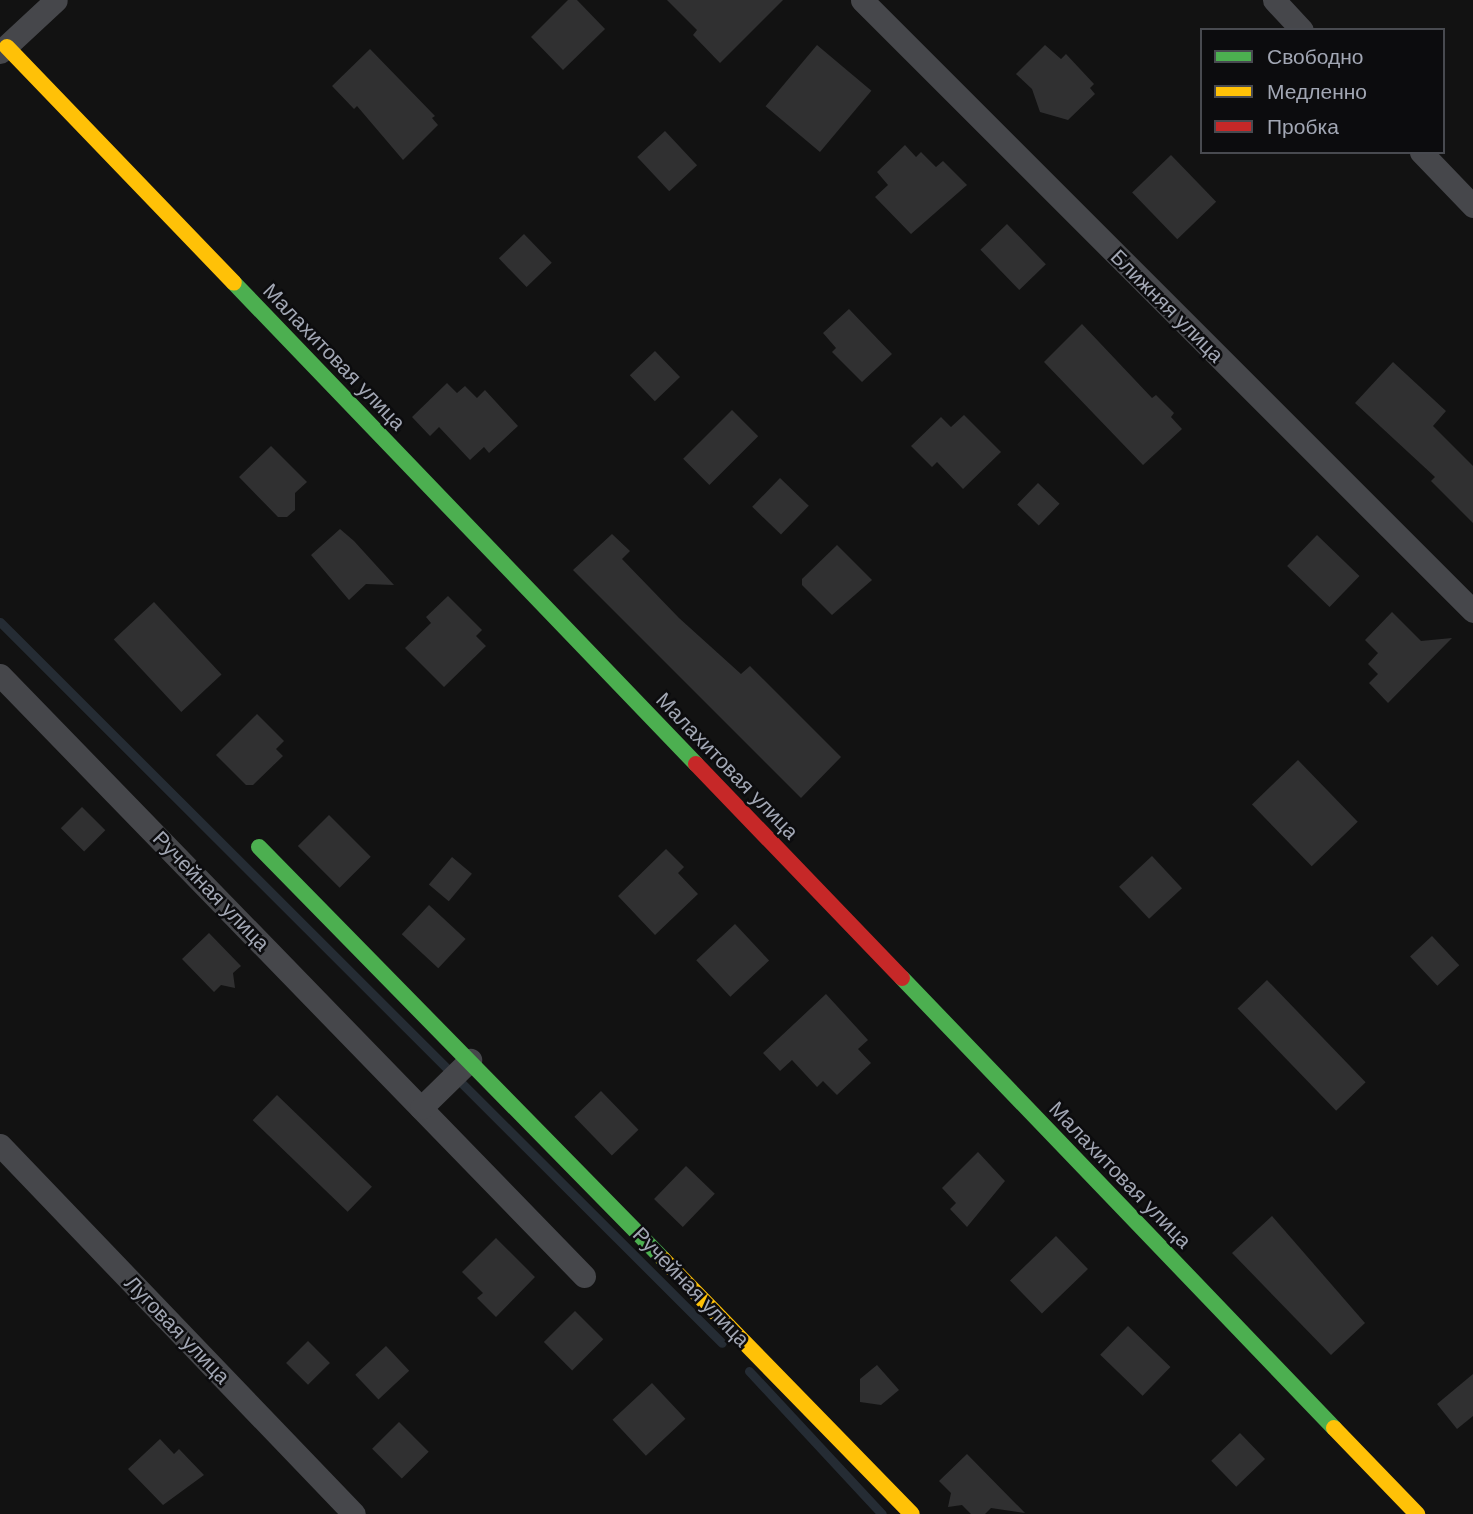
<!DOCTYPE html>
<html>
<head>
<meta charset="utf-8">
<style>
  body { margin:0 }
  #map { position:relative; width:1473px; height:1514px; overflow:hidden; background:#121212; font-family:"DM Sans",sans-serif }
  div>[style] { position:absolute }
  [style*='--x'] { left:calc(var(--x)*1px); top:calc(var(--y)*1px); width:calc(var(--w)*1px); rotate:calc(var(--a)*1deg) }
  .stream>* { height:9px; margin:-4.5px; padding:0 4.5px; transform-origin:4.5px; border-radius:4.5px; background:#252c34 }
  .building>* { inset:0; background:#303031; transform-origin:0 0 }
  .street>* { height:23px; margin:-11.5px; padding:0 11.5px; transform-origin:11.5px; border-radius:11.5px; background:#46474b }
  .fast>* { height:16px; margin:-8px; padding:0 8px; transform-origin:8px; border-radius:8px; background:#4caf50 }
  .slow>* { height:16px; margin:-8px; padding:0 8px; transform-origin:8px; border-radius:8px; background:#ffc107 }
  .jam>* { height:16px; margin:-8px; padding:0 8px; transform-origin:8px; border-radius:8px; background:#c62828 }
  span { translate:-50% -50%; white-space:nowrap; text-align:center; line-height:1.15; -webkit-text-stroke:5px #0c0c0e; paint-order:stroke }
  .street-label { font-size:21px; color:#a2a7b4 }
  .legend { position:absolute; left:1200px; top:28px; width:245px; height:126px; box-sizing:border-box; background:#0c0c0e; border:2px solid #484a50; margin:0; padding:9px 12px; list-style:none; font-size:21px; color:#a2a7b4 }
  .legend li { display:flex; align-items:center; gap:14px; height:35px }
  .legend b { width:35px; border:2px solid #484a50 }
</style>
</head>
<body>
<div id="map">
  <div class="stream">
    <div style="--x:0;--y:622;--w:1020;--a:44.96"></div>
    <div style="--x:749;--y:1371;--w:195;--a:47.1"></div>
  </div>
  <div class="building">
    <div style="clip-path:polygon(568px 0,577px 0,605px 29px,563px 70px,531px 37px)"></div>
    <div style="clip-path:polygon(667px 0,783px 0,720px 63px,693px 35px,697px 30px)"></div>
    <div style="left:817px;top:45px;width:71px;height:80px;rotate:40deg"></div>
    <div style="clip-path:polygon(1045px 45px,1061px 59px,1066px 54px,1094px 84px,1090px 88px,1095px 94px,1068px 120px,1040px 112px,1032px 89px,1016px 74px)"></div>
    <div style="clip-path:polygon(370px 49px,435px 116px,432px 118px,438px 125px,403px 160px,357px 106px,354px 109px,332px 86px)"></div>
    <div style="left:665px;top:131px;width:47px;height:38px;rotate:47deg"></div>
    <div style="clip-path:polygon(905px 145px,916px 157px,921px 152px,936px 167px,943px 161px,967px 185px,911px 234px,875px 197px,888px 185px,877px 172px)"></div>
    <div style="left:1171px;top:155px;width:65px;height:54px;rotate:46deg"></div>
    <div style="left:1007px;top:224px;width:56px;height:37px;rotate:46deg"></div>
    <div style="left:524px;top:234px;width:40px;height:35px;rotate:46deg"></div>
    <div style="clip-path:polygon(849px 309px,892px 354px,862px 382px,832px 352px,836px 348px,823px 333px)"></div>
    <div style="clip-path:polygon(1082px 324px,1152px 398px,1156px 395px,1174px 413px,1171px 417px,1182px 429px,1143px 465px,1044px 362px)"></div>
    <div style="left:655px;top:351px;width:36px;height:35px;rotate:46deg"></div>
    <div style="clip-path:polygon(1393px 362px,1446px 411px,1433px 426px,1473px 466px,1473px 523px,1431px 481px,1435px 477px,1355px 403px)"></div>
    <div style="clip-path:polygon(447px 383px,457px 393px,465px 386px,477px 398px,485px 390px,518px 426px,489px 453px,484px 447px,470px 460px,439px 427px,430px 436px,412px 417px)"></div>
    <div style="left:732px;top:410px;width:37px;height:69px;rotate:45deg"></div>
    <div style="clip-path:polygon(964px 415px,1001px 452px,963px 489px,937px 462px,932px 467px,911px 446px,941px 417px,951px 427px)"></div>
    <div style="clip-path:polygon(271px 446px,307px 482px,295px 493px,295px 510px,287px 517px,278px 517px,239px 477px)"></div>
    <div style="left:780px;top:478px;width:40px;height:40px;rotate:44deg"></div>
    <div style="left:1038px;top:483px;width:30px;height:30px;rotate:44deg"></div>
    <div style="clip-path:polygon(340px 529px,354px 541px,394px 585px,366px 584px,349px 600px,311px 555px)"></div>
    <div style="clip-path:polygon(612px 534px,630px 551px,622px 559px,679px 618px,741px 674px,750px 666px,841px 757px,801px 798px,573px 570px)"></div>
    <div style="left:1317px;top:535px;width:59px;height:43px;rotate:44deg"></div>
    <div style="clip-path:polygon(837px 545px,872px 580px,832px 615px,802px 585px,802px 579px)"></div>
    <div style="clip-path:polygon(448px 596px,482px 630px,476px 636px,486px 646px,444px 687px,405px 648px,431px 623px,426px 617px)"></div>
    <div style="left:154px;top:602px;width:99px;height:55px;rotate:47deg"></div>
    <div style="clip-path:polygon(1392px 612px,1421px 641px,1452px 638px,1388px 703px,1369px 683px,1378px 674px,1368px 664px,1378px 653px,1365px 640px)"></div>
    <div style="clip-path:polygon(257px 714px,284px 741px,276px 749px,283px 756px,253px 785px,246px 785px,216px 755px)"></div>
    <div style="left:1298px;top:760px;width:86px;height:64px;rotate:46deg"></div>
    <div style="left:82px;top:807px;width:33px;height:30px;rotate:45deg"></div>
    <div style="left:329px;top:815px;width:59px;height:44px;rotate:45deg"></div>
    <div style="clip-path:polygon(666px 849px,684px 867px,678px 873px,698px 894px,655px 935px,618px 896px)"></div>
    <div style="left:1152px;top:856px;width:44px;height:45px;rotate:47deg"></div>
    <div style="left:452px;top:857px;width:26px;height:36px;rotate:40deg"></div>
    <div style="left:429px;top:905px;width:50px;height:40px;rotate:43deg"></div>
    <div style="left:735px;top:924px;width:50px;height:53px;rotate:47deg"></div>
    <div style="clip-path:polygon(209px 933px,241px 966px,233px 973px,235px 988px,221px 985px,214px 992px,182px 959px)"></div>
    <div style="left:1432px;top:936px;width:40px;height:30px;rotate:47deg"></div>
    <div style="left:1267px;top:980px;width:142px;height:41px;rotate:46deg"></div>
    <div style="clip-path:polygon(826px 994px,868px 1040px,858px 1049px,871px 1063px,837px 1095px,823px 1081px,817px 1087px,792px 1060px,780px 1071px,763px 1053px)"></div>
    <div style="left:601px;top:1091px;width:54px;height:37px;rotate:46deg"></div>
    <div style="left:277px;top:1095px;width:132px;height:35px;rotate:44deg"></div>
    <div style="clip-path:polygon(978px 1152px,1005px 1181px,967px 1227px,950px 1209px,956px 1203px,942px 1188px)"></div>
    <div style="left:686px;top:1166px;width:40px;height:46px;rotate:44deg"></div>
    <div style="clip-path:polygon(1272px 1216px,1365px 1323px,1331px 1355px,1232px 1253px)"></div>
    <div style="left:1056px;top:1236px;width:46px;height:64px;rotate:46deg"></div>
    <div style="clip-path:polygon(496px 1238px,535px 1277px,496px 1317px,477px 1298px,483px 1293px,462px 1272px)"></div>
    <div style="left:575px;top:1311px;width:40px;height:44px;rotate:45deg"></div>
    <div style="left:1128px;top:1326px;width:59px;height:40px;rotate:44deg"></div>
    <div style="left:308px;top:1341px;width:31px;height:31px;rotate:45deg"></div>
    <div style="left:386px;top:1346px;width:34px;height:42px;rotate:47deg"></div>
    <div style="clip-path:polygon(877px 1365px,899px 1390px,881px 1405px,860px 1402px,860px 1379px)"></div>
    <div style="clip-path:polygon(1473px 1374px,1473px 1416px,1457px 1429px,1437px 1404px)"></div>
    <div style="left:652px;top:1383px;width:49px;height:54px;rotate:47deg"></div>
    <div style="left:399px;top:1422px;width:42px;height:38px;rotate:45deg"></div>
    <div style="left:1240px;top:1433px;width:36px;height:40px;rotate:46deg"></div>
    <div style="clip-path:polygon(160px 1439px,174px 1454px,179px 1449px,204px 1475px,163px 1505px,128px 1469px)"></div>
    <div style="clip-path:polygon(967px 1454px,1025px 1513px,991px 1508px,985px 1514px,971px 1514px,962px 1505px,948px 1507px,951px 1493px,939px 1481px)"></div>
  </div>
  <div class="street">
    <div style="--x:862;--y:0;--w:864;--a:45"></div>
    <div style="--x:1274;--y:0;--w:41;--a:47"></div>
    <div style="--x:0;--y:52;--w:76;--a:-42.9"></div>
    <div style="--x:1421;--y:152;--w:75;--a:46.1"></div>
    <div style="--x:0;--y:675;--w:838;--a:45.82"></div>
    <div style="--x:421;--y:1108;--w:69;--a:-44.4"></div>
    <div style="--x:0;--y:1145;--w:511;--a:46.19"></div>
  </div>
  <div class="fast">
    <div style="--x:234;--y:283;--w:667;--a:46.15"></div>
    <div style="--x:259;--y:847;--w:577;--a:45.56"></div>
    <div style="--x:902;--y:978;--w:624;--a:46.17"></div>
  </div>
  <div class="slow">
    <div style="--x:7;--y:47;--w:327;--a:46.1"></div>
    <div style="--x:663;--y:1259;--w:356;--a:45.7"></div>
    <div style="--x:1334;--y:1428;--w:120;--a:46"></div>
  </div>
  <div class="jam">
    <div style="--x:696;--y:764;--w:297;--a:46.1"></div>
  </div>
  <div class="street-label">
    <span style="left:1167px;top:306px;rotate:45deg">Ближняя улица</span>
    <span style="left:334px;top:357px;rotate:46deg">Малахитовая улица</span>
    <span style="left:727px;top:766px;rotate:46deg">Малахитовая улица</span>
    <span style="left:211px;top:891px;rotate:46deg">Ручейная улица</span>
    <span style="left:1120px;top:1175px;rotate:46deg">Малахитовая улица</span>
    <span style="left:691px;top:1287px;rotate:46deg">Ручейная улица</span>
    <span style="left:177px;top:1330px;rotate:46deg">Луговая улица</span>
  </div>
  <ul class="legend">
  <li><b style="height:9px;background:#4caf50"></b>Свободно</li>
  <li><b style="height:9px;background:#ffc107"></b>Медленно</li>
  <li><b style="height:9px;background:#c62828"></b>Пробка</li>
  </ul>
</div>
</body>
</html>
